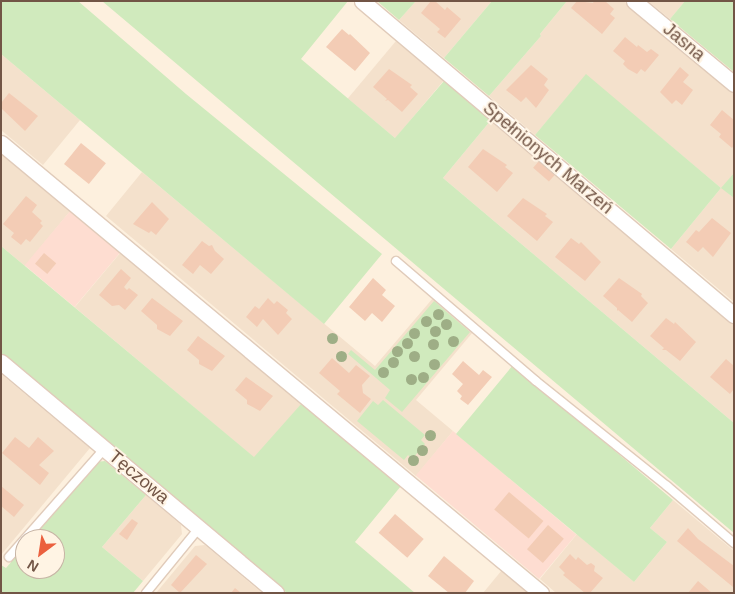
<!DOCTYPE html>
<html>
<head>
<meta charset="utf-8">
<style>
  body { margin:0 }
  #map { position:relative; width:735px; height:594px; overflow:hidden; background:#fdf0de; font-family:Arial,sans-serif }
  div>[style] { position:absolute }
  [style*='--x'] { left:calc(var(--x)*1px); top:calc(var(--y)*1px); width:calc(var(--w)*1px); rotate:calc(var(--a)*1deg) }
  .residential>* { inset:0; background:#f4e1cc; transform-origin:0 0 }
  .commercial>* { inset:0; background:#feddd1; transform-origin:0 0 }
  .green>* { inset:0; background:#d0eabd }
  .building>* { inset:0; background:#f3ccb5; transform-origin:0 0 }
  .roads { filter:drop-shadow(1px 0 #e0cbba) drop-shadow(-1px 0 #e0cbba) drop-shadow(0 1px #e0cbba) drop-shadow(0 -1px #e0cbba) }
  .service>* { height:8px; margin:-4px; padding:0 4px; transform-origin:4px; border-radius:4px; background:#fff }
  .minor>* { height:15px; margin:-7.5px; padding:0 7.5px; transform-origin:7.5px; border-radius:7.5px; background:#fff }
  .trees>* { width:11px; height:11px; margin:-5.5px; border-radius:50%; background:#9eae86 }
  span { translate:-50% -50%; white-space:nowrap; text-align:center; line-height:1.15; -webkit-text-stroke:4px #fff4e4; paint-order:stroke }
  .street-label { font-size:18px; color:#725546 }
  .frame { position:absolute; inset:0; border:2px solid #725546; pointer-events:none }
  .north { position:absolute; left:15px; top:529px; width:50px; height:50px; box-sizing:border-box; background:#fff4e4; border:1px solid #c7b4a5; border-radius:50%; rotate:211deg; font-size:14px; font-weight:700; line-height:20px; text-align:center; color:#725546 }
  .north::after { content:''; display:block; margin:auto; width:18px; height:22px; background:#eb603e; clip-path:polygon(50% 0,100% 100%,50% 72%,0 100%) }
</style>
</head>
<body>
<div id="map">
  <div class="residential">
    <div style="clip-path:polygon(416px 1px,492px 1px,444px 58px,399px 20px)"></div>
    <div style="clip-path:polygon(567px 1px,624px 1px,734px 94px,734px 173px,722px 188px,734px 198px,734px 302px,671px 249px,721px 188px,586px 75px,535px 135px,489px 96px,541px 36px,540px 34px)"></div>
    <div style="clip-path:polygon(648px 1px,685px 1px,670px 19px)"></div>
    <div style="left:396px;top:41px;width:62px;height:75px;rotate:40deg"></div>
    <div style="clip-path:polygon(1px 54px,80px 120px,43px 165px,1px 130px)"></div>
    <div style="clip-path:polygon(491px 120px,734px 325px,734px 423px,443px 178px)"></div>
    <div style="clip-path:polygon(1px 152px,71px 210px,25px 266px,1px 246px)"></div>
    <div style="clip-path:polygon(142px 172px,375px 366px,433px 298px,473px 332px,416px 400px,453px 431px,416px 476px,106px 216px)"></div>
    <div style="left:121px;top:252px;width:236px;height:72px;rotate:40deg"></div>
    <div style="clip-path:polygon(1px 374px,90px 448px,1px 555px)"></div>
    <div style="clip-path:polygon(146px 495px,181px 525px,182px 534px,143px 581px,102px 547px)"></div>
    <div style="clip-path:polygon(673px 500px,734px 551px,734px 593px,556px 593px,540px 579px,577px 534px,634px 582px,667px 542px,650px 528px)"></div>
    <div style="clip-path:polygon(205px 545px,262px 593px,156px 593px,195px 546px)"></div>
    <div style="clip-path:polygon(502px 570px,529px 593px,483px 593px)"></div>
  </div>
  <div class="commercial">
    <div style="left:71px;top:210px;width:65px;height:72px;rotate:40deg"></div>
    <div style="left:453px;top:431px;width:161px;height:58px;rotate:40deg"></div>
  </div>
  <div class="green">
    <div style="clip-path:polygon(1px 1px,78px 1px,186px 94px,382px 254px,324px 324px,1px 54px)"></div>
    <div style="clip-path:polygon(102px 1px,348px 1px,301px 59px,395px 138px,444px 81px,491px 120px,443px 178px,734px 423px,734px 533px)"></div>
    <div style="clip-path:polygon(377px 1px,416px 1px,399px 20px)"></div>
    <div style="clip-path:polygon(492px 1px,567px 1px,540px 34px,541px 36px,489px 96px,444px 58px)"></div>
    <div style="clip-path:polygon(685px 1px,734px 1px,734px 72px,670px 19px)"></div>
    <div style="clip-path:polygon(586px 74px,721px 188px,734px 173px,734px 198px,721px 188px,671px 249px,535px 135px)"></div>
    <div style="clip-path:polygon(1px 246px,254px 457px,302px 403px,401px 486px,355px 542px,415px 593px,287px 593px,1px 354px)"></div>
    <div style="clip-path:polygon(434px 301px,470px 332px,402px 412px,385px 398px,390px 390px,348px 354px,351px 350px,375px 370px)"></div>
    <div style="clip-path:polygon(513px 365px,673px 500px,650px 528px,667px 542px,634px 582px,456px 434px)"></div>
    <div style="clip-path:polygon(383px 400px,425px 435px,421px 440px,425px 444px,412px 459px,408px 455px,404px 460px,357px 421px,373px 401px,378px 405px)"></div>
    <div style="clip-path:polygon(105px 461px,146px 495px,102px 547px,143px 581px,133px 593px,1px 593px,1px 565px,6px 568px,25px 546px,25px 569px,55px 569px,55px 539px,31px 539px,96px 462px)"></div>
  </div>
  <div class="building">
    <div style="clip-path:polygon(431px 1px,435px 1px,445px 10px,447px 7px,461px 19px,445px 38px,437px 32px,440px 29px,421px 13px)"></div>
    <div style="clip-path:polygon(577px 1px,593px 3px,594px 1px,605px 1px,614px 9px,610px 14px,615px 18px,602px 34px,571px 8px)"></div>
    <div style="clip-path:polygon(342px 29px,349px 35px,350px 34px,370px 53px,355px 71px,326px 47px)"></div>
    <div style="clip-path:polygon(625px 37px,637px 47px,638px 45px,647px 52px,651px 49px,659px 55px,645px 72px,641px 69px,637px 74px,628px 69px,623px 64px,625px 61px,613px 51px)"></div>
    <div style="clip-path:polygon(531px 65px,548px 79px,544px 85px,549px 90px,536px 108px,526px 97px,521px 102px,506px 90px)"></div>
    <div style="clip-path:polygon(680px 67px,689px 75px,683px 82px,693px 90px,682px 105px,676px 100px,672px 104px,660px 92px)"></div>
    <div style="clip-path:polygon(389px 69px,412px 85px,410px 87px,418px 94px,402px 112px,388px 100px,385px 101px,387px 99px,373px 87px)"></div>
    <div style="clip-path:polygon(9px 93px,38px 116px,25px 131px,1px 108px,1px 103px)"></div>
    <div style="clip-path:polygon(722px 110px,734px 120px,734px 145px,732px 148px,719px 137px,721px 134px,710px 125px)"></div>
    <div style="left:81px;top:143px;width:32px;height:27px;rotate:39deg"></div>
    <div style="clip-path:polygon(483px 149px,507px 165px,505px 167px,513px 173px,497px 192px,468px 167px)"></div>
    <div style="left:539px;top:161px;width:21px;height:9px;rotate:41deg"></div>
    <div style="clip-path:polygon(26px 196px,37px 205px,32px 212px,42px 221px,40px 223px,43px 226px,30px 242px,26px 239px,21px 245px,11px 237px,14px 233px,3px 224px)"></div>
    <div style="clip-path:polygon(523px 198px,547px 214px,545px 216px,553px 222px,537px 241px,507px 216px)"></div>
    <div style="clip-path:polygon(152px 202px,169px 219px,156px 235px,151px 231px,149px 233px,133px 224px)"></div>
    <div style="clip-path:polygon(712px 218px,731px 233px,713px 257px,703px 247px,698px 252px,686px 242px,696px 230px,699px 232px)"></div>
    <div style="clip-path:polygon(571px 238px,579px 244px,581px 242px,601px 262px,585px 281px,555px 257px)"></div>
    <div style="clip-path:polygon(202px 241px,209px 246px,212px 245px,215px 251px,224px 259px,211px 274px,200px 265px,193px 274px,182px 265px)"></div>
    <div style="left:44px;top:253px;width:16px;height:14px;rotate:40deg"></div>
    <div style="clip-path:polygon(121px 269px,131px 278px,124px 287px,127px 290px,129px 288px,138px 295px,125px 310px,119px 305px,112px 306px,99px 295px)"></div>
    <div style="clip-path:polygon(373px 278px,386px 290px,382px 295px,395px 306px,382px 322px,372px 313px,365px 321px,349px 307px)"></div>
    <div style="clip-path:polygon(619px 278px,642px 294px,641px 296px,648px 303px,632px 322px,618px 310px,617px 311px,617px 308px,603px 296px)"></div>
    <div style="clip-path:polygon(152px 298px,183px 321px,170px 336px,157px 329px,157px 325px,141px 311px)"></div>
    <div style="clip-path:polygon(268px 298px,274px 304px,277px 301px,288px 310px,286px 313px,292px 319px,278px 335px,263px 319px,257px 327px,246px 317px,255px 306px,259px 309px)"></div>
    <div style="clip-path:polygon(666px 318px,674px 324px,675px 322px,696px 342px,680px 361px,666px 350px,662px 350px,664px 348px,650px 336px)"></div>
    <div style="clip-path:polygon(198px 336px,225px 356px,212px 371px,199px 364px,199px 360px,187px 350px)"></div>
    <div style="clip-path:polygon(332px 358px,349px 373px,356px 365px,370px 376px,362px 385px,363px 393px,371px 399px,360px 413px,337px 394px,340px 391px,319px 373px)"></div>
    <div style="clip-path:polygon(726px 359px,734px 366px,734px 389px,730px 394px,710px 377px)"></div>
    <div style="clip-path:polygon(463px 361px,479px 375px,483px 370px,492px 377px,468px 405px,460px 399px,462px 396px,457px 391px,463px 384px,452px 374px)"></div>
    <div style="clip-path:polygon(246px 377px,273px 396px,260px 411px,247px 404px,247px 400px,235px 390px)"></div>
    <div style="clip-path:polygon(15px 437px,29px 448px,38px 437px,54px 451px,39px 465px,49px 473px,40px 485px,2px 453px)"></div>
    <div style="clip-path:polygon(1px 486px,24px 505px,14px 517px,1px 506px)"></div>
    <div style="left:509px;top:492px;width:45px;height:23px;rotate:40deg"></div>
    <div style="left:395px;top:514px;width:38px;height:25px;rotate:41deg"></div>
    <div style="clip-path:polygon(132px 519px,138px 523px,127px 540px,119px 534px)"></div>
    <div style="left:548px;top:525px;width:21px;height:32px;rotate:41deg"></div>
    <div style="clip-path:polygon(688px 528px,698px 539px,734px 566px,733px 587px,677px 541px)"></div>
    <div style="clip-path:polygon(570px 554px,576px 560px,578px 557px,587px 565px,591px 563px,595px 566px,594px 571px,603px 578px,590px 593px,585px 593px,563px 575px,565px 573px,559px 567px)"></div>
    <div style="clip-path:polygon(196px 555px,207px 564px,180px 593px,171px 585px)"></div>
    <div style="clip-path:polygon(444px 556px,474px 581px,465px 593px,449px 593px,428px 576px)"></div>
    <div style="clip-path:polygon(698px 581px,712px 593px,688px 593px)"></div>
    <div style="clip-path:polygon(235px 588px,241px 593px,231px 593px)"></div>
  </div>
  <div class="roads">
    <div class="service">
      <div style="--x:396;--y:261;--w:184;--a:40.6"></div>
      <div style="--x:536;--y:381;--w:168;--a:38.7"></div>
      <div style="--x:667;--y:486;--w:88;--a:40.4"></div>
      <div style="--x:9;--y:557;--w:145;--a:-48.6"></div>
      <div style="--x:146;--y:593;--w:84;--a:-50.8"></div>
    </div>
    <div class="minor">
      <div style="--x:362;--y:1;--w:487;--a:40.2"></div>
      <div style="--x:634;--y:1;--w:130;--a:39.7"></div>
      <div style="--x:1;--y:143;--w:703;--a:39.81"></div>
      <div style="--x:1;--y:362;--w:359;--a:40"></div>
    </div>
  </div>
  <div class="trees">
    <div style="left:438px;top:314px"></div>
    <div style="left:426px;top:321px"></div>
    <div style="left:446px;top:324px"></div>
    <div style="left:435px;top:331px"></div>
    <div style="left:414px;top:333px"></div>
    <div style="left:332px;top:338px"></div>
    <div style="left:453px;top:341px"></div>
    <div style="left:407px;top:343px"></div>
    <div style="left:433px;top:344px"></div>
    <div style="left:397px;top:351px"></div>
    <div style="left:341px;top:356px"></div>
    <div style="left:414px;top:356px"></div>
    <div style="left:393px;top:362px"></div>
    <div style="left:434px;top:364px"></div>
    <div style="left:383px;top:372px"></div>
    <div style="left:423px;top:377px"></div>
    <div style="left:411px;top:379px"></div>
    <div style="left:430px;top:435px"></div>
    <div style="left:422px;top:450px"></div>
    <div style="left:413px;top:460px"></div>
  </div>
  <div class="street-label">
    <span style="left:684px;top:42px;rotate:40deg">Jasna</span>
    <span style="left:548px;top:158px;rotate:40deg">Spełnionych Marzeń</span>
    <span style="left:139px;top:477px;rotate:40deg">Tęczowa</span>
  </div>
  <div class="frame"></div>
  <div class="north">N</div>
</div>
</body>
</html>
